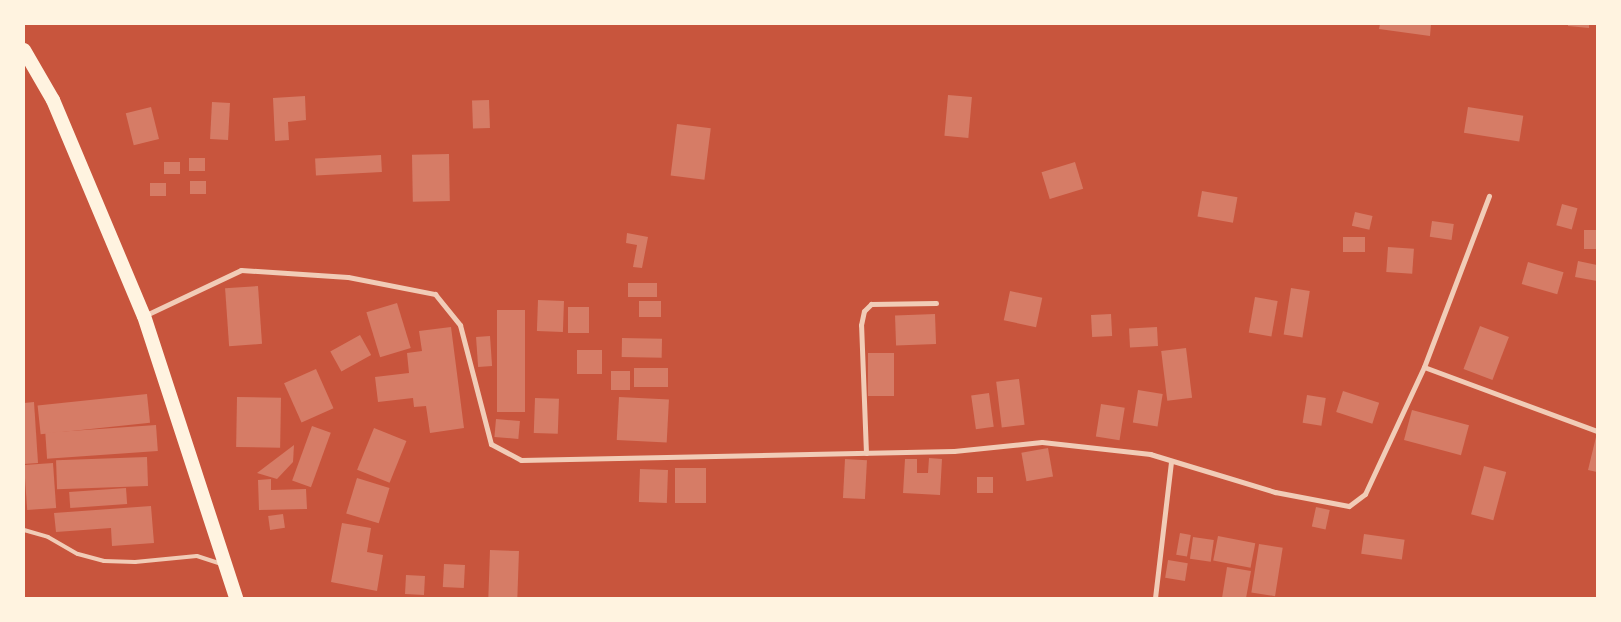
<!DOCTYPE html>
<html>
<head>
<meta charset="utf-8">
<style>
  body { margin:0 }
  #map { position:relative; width:1621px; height:622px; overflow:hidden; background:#c8553d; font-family:"Playfair Display",serif }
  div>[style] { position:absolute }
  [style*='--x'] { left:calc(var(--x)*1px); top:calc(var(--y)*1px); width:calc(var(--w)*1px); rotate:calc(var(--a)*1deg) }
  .building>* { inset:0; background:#d67c66; transform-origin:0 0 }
  .service>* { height:4px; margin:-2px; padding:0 2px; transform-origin:2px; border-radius:2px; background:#f1ccb7 }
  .minor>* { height:5px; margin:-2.5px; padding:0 2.5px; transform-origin:2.5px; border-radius:2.5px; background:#f1ccb7 }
  .trunk>* { height:14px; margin:-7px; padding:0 7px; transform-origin:7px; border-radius:7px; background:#fff3e0 }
  span { translate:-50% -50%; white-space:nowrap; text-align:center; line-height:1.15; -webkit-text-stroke:5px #fff3e0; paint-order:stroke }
  .frame { position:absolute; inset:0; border:25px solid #fff3e0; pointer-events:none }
</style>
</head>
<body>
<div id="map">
  <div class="building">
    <div style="clip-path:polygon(1380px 24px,1431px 24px,1430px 36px,1379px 29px)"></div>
    <div style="clip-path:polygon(1568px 24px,1589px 24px,1589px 28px,1568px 26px)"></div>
    <div style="left:948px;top:95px;width:24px;height:41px;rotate:5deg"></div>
    <div style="clip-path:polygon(305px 96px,306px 120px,288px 122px,289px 140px,275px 141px,273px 98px)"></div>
    <div style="left:489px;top:100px;width:28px;height:17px;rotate:88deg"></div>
    <div style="left:212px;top:102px;width:18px;height:37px;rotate:3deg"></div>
    <div style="left:151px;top:107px;width:33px;height:26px;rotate:76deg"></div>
    <div style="left:1468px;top:107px;width:56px;height:26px;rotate:9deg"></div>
    <div style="left:677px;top:124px;width:34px;height:52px;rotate:7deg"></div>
    <div style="left:449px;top:154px;width:47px;height:37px;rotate:89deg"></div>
    <div style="left:381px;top:155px;width:17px;height:66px;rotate:87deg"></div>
    <div style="left:189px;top:158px;width:16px;height:13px"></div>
    <div style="left:164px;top:162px;width:16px;height:12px"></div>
    <div style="left:1075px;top:162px;width:28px;height:35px;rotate:73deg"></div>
    <div style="left:190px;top:181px;width:16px;height:13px"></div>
    <div style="left:150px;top:183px;width:16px;height:13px"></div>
    <div style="left:1202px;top:191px;width:36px;height:26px;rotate:10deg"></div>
    <div style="left:1562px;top:204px;width:16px;height:22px;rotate:15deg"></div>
    <div style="left:1355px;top:212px;width:18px;height:14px;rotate:13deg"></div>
    <div style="left:1432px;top:221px;width:22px;height:16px;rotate:8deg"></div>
    <div style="left:1584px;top:230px;width:13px;height:19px"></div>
    <div style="clip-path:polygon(627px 233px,648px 237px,642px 268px,633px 267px,637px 245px,626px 243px)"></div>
    <div style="left:1343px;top:237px;width:22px;height:15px"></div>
    <div style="left:1388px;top:247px;width:26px;height:25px;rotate:4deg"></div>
    <div style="clip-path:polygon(1578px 261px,1597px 265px,1597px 281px,1575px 277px)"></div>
    <div style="left:1528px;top:262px;width:37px;height:23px;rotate:16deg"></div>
    <div style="left:628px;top:283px;width:29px;height:14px"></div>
    <div style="left:258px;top:286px;width:58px;height:33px;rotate:86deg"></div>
    <div style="left:1291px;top:288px;width:19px;height:47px;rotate:9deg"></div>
    <div style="left:1010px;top:291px;width:33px;height:30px;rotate:12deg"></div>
    <div style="left:1255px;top:297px;width:23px;height:36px;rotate:10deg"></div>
    <div style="left:538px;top:300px;width:26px;height:31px;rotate:2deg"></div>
    <div style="left:639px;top:301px;width:22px;height:16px"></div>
    <div style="left:397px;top:303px;width:47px;height:32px;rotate:73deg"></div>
    <div style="left:568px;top:307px;width:21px;height:26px"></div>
    <div style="left:497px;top:310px;width:28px;height:102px"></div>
    <div style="left:935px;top:314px;width:30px;height:40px;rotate:88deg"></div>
    <div style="left:1111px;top:314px;width:22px;height:20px;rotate:87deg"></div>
    <div style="left:1480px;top:326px;width:31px;height:46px;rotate:21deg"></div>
    <div style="clip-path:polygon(451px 327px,464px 428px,430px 433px,426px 406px,414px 407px,413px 398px,378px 402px,375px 377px,409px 373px,407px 353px,422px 351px,419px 331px)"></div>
    <div style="left:1157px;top:327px;width:19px;height:28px;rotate:87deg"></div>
    <div style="left:360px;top:335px;width:23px;height:34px;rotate:61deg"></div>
    <div style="left:490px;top:336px;width:30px;height:14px;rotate:86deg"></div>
    <div style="left:622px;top:338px;width:40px;height:19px;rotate:1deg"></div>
    <div style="left:1186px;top:348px;width:50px;height:25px;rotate:83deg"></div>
    <div style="left:577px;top:350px;width:25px;height:24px"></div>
    <div style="left:894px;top:353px;width:43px;height:26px;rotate:90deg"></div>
    <div style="left:634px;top:368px;width:34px;height:19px"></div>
    <div style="left:316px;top:369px;width:43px;height:35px;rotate:66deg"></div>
    <div style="left:611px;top:371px;width:19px;height:19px"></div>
    <div style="left:1019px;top:379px;width:46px;height:23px;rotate:83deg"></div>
    <div style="left:1138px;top:390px;width:25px;height:33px;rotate:9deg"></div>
    <div style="left:1343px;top:391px;width:38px;height:22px;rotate:18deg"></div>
    <div style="left:989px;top:393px;width:34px;height:18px;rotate:82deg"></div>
    <div style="left:147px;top:394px;width:29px;height:110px;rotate:84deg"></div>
    <div style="left:1307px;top:395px;width:19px;height:28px;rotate:9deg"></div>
    <div style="left:237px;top:397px;width:44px;height:50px;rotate:1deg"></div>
    <div style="left:619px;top:397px;width:50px;height:43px;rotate:3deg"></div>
    <div style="left:535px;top:398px;width:24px;height:35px;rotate:2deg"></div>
    <div style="clip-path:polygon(34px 402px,38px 463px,24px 464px,24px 403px)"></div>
    <div style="left:1101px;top:404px;width:24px;height:33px;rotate:9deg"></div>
    <div style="left:1412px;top:410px;width:59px;height:31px;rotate:15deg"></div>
    <div style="left:496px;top:419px;width:24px;height:18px;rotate:5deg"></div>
    <div style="left:156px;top:425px;width:26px;height:111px;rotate:86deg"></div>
    <div style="left:312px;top:426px;width:20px;height:58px;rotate:20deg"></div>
    <div style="left:374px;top:428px;width:35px;height:45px;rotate:22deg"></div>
    <div style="clip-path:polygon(1596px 437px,1597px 438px,1597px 472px,1588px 470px)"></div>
    <div style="clip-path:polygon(294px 445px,293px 462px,277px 479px,257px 473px)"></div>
    <div style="left:1048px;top:448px;width:29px;height:27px;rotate:80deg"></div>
    <div style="left:147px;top:457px;width:29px;height:91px;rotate:88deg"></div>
    <div style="clip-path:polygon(929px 458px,942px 459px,940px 495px,903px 493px,905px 459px,917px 459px,917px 473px,928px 473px)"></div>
    <div style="left:845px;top:459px;width:22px;height:39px;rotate:3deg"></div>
    <div style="left:53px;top:463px;width:45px;height:29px;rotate:86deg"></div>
    <div style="left:1484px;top:466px;width:23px;height:50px;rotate:15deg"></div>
    <div style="left:675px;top:468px;width:31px;height:35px"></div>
    <div style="left:640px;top:469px;width:28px;height:33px;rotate:2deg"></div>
    <div style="left:977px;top:477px;width:16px;height:16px"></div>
    <div style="left:357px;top:478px;width:34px;height:37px;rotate:17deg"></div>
    <div style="clip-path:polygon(271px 479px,271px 490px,306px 489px,307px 509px,259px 510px,258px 480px)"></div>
    <div style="left:126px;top:488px;width:16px;height:57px;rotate:86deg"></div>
    <div style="clip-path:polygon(151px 506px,154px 543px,112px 546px,111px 528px,56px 532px,54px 513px)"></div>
    <div style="left:1316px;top:507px;width:14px;height:20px;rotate:12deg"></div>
    <div style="left:283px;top:514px;width:14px;height:15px;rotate:82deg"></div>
    <div style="clip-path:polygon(342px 523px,371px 528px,367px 552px,383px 555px,377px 591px,331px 582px)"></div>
    <div style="left:1180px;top:533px;width:11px;height:22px;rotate:10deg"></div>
    <div style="left:1364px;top:534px;width:41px;height:20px;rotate:8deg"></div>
    <div style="left:1218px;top:536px;width:38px;height:25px;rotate:11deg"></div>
    <div style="left:1193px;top:537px;width:21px;height:22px;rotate:8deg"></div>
    <div style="left:1259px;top:544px;width:24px;height:49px;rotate:9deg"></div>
    <div style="left:490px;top:550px;width:29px;height:48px;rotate:2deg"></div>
    <div style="left:1168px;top:560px;width:20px;height:18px;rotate:9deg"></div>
    <div style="left:444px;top:564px;width:21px;height:23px;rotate:3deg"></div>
    <div style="clip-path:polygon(1227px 567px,1251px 571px,1246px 598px,1222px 598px)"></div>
    <div style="left:406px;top:575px;width:19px;height:19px;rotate:3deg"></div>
  </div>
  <div class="service">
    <div style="--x:24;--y:530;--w:25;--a:16"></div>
    <div style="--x:48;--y:537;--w:34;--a:30"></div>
    <div style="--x:78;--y:554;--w:27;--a:15"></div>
    <div style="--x:104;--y:561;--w:31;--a:2"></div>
    <div style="--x:135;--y:562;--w:62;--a:-5.5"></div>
    <div style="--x:197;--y:556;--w:25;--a:18"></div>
  </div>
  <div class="minor">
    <div style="--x:146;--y:315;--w:105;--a:-25.3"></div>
    <div style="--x:241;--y:270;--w:107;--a:3.7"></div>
    <div style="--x:348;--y:277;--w:89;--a:11.1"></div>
    <div style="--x:435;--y:294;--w:40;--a:51"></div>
    <div style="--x:460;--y:325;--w:123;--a:75.4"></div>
    <div style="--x:491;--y:444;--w:34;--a:28"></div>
    <div style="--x:521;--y:460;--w:433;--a:-1.2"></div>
    <div style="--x:954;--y:451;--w:88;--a:-5.8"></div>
    <div style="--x:1042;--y:442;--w:109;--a:6.3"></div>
    <div style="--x:1150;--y:454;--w:131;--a:16.9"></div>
    <div style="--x:1275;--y:492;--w:75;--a:10.7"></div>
    <div style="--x:1349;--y:506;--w:20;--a:-37"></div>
    <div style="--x:1365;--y:494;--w:140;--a:-65.1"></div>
    <div style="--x:1424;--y:367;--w:183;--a:-69.2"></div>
    <div style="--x:1424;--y:367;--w:184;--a:20.3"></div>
    <div style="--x:866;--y:453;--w:128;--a:-92.2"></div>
    <div style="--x:861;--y:325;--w:14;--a:-78"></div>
    <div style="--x:864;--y:311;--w:10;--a:-45"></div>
    <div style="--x:871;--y:304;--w:65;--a:-0.9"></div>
    <div style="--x:1155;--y:598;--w:137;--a:-83.3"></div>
  </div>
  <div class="trunk">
    <div style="--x:24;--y:50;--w:58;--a:59.9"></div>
    <div style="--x:53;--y:100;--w:234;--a:67.2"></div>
    <div style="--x:144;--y:316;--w:297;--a:71.9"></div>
  </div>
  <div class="frame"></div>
</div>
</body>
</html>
